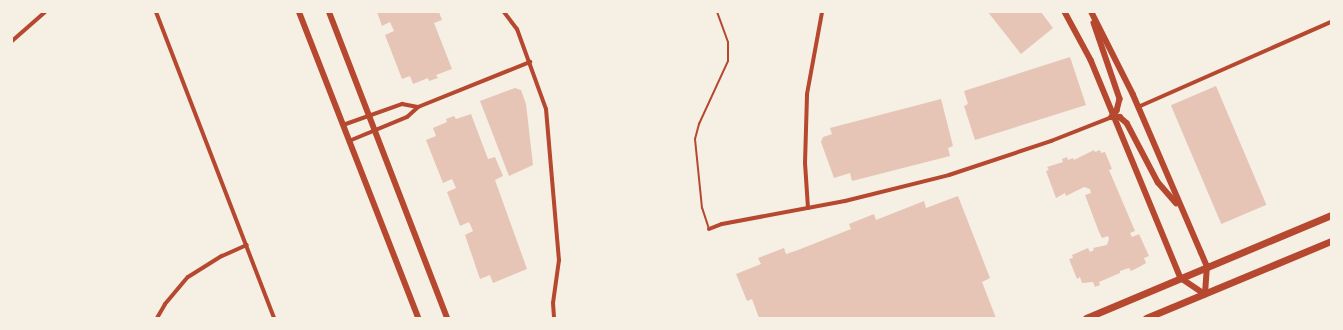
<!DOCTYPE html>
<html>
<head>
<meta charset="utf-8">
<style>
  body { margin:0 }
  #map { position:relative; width:1343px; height:330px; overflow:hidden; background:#f6efe4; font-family:Spectral,serif }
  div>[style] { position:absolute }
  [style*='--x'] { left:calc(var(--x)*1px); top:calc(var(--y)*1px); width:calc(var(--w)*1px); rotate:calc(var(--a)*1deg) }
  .building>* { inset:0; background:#e6c5b7; transform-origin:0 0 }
  .service>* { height:2px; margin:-1px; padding:0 1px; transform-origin:1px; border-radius:1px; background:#b5482f }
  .minor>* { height:4px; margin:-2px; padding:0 2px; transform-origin:2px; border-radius:2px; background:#b5482f }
  .tertiary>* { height:5.5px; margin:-2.75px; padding:0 2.75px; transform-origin:2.75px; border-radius:2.75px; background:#b5482f }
  .secondary>* { height:6px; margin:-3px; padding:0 3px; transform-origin:3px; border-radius:3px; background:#b5482f }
  .primary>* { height:7px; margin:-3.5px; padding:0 3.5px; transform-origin:3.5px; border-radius:3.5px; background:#b5482f }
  span { translate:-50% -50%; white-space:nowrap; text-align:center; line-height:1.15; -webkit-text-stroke:3px #f6efe4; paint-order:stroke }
  .frame { position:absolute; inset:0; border:13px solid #f6efe4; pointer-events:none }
</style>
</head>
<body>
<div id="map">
  <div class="building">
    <div style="clip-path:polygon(377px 12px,439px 12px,442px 20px,434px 23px,452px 69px,436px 75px,438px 78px,429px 81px,428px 78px,413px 84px,410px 76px,402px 79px,385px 35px,394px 31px,390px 22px,382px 26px)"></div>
    <div style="clip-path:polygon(988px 12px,1041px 12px,1053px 28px,1021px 54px)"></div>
    <div style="clip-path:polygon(1070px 57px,1086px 105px,975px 140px,964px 106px,968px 104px,964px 91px)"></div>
    <div style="left:1216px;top:86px;width:129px;height:49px;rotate:67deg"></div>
    <div style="clip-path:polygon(515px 88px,521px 90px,526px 104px,533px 165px,509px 176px,480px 101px)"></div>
    <div style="clip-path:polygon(941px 99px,953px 146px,948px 148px,950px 156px,852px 181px,850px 173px,834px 178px,821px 142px,823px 137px,832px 134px,830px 128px)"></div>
    <div style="clip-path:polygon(471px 114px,488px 159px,495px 157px,503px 176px,495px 180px,527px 269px,493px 283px,490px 275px,480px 279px,465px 235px,473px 231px,469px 222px,460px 226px,447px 192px,456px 188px,452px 179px,443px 183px,426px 140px,436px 136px,433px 128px,447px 122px,446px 119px,454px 116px,456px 119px)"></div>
    <div style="clip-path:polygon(1094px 150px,1095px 152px,1100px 150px,1101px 153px,1105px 152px,1112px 169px,1109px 170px,1135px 231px,1130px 233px,1132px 237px,1139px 234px,1149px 256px,1144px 258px,1146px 263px,1141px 266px,1131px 271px,1129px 268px,1120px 271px,1120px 273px,1099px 282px,1100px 285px,1095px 287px,1093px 282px,1082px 283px,1080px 277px,1077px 279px,1069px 259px,1073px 258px,1072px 255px,1088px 248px,1090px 252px,1094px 250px,1093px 248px,1107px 245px,1109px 239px,1108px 236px,1102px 238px,1099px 232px,1085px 195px,1091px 193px,1090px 189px,1084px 187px,1066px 196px,1065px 193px,1056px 198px,1046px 171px,1049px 170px,1047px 167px,1063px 162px,1062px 159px,1067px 157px,1068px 160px,1073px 158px,1074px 160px)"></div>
    <div style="clip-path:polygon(958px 196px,990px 278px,982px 282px,996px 318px,759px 318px,752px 299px,747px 301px,736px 274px,761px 264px,758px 258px,784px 248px,786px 254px,798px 250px,851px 229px,849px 224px,874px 214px,876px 220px,924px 201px,926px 208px)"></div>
  </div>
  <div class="service">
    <div style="--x:709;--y:229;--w:22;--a:-108"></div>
    <div style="--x:702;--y:208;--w:69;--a:-95.8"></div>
    <div style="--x:695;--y:139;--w:16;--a:-75"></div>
    <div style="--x:699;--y:124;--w:69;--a:-65.3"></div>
    <div style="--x:728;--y:61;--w:19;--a:-90"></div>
    <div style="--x:728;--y:42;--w:32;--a:-110"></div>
  </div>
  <div class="minor">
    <div style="--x:156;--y:12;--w:328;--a:68.9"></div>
    <div style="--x:504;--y:12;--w:21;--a:53"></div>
    <div style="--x:517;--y:29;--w:85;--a:70.1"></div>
    <div style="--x:546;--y:109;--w:152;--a:85.1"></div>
    <div style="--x:559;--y:260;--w:43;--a:97.9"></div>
    <div style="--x:553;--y:303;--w:15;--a:86"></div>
    <div style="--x:12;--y:41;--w:44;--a:-41.3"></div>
    <div style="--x:1138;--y:107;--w:211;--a:-23.8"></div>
    <div style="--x:343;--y:125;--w:63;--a:-19.6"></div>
    <div style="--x:402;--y:104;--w:16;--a:11"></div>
    <div style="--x:349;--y:141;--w:63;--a:-22.5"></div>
    <div style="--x:407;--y:117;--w:15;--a:-42"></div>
    <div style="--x:418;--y:107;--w:121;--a:-21.9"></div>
    <div style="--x:808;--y:208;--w:45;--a:-93.8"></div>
    <div style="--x:805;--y:163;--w:69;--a:-88.3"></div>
    <div style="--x:807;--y:94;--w:83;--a:-79.6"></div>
    <div style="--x:709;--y:229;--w:14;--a:-21"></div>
    <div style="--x:722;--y:224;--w:125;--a:-10.6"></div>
    <div style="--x:845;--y:201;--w:107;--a:-14"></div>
    <div style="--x:949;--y:175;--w:108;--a:-18.4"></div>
    <div style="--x:1051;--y:141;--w:66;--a:-21.5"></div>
    <div style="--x:157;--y:318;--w:16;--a:-60"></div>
    <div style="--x:165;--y:304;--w:35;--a:-50"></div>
    <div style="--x:188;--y:277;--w:40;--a:-32"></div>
    <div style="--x:222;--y:256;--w:27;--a:-24"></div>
  </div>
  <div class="tertiary">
    <div style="--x:1065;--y:12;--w:55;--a:61.6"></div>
    <div style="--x:1091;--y:60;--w:236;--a:67.6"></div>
    <div style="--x:1181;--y:278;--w:29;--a:34"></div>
    <div style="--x:1205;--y:294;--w:27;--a:-86"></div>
    <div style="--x:1207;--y:267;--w:15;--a:-113"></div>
    <div style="--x:1201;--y:253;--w:172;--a:-113.3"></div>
    <div style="--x:1133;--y:95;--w:93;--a:-116.8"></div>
    <div style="--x:1094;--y:23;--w:80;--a:71.1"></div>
    <div style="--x:1120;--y:99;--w:12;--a:104"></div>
    <div style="--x:1117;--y:111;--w:8;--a:130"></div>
    <div style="--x:1112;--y:117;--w:8;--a:0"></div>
    <div style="--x:1120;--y:117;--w:9;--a:41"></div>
    <div style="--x:1127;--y:123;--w:67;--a:62.3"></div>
    <div style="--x:1158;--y:182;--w:28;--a:49"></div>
  </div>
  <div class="secondary">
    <div style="--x:299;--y:12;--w:328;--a:68.7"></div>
    <div style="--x:329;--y:12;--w:328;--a:68.9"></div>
  </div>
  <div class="primary">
    <div style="--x:1086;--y:318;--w:266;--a:-22.8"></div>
    <div style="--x:1146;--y:318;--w:200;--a:-22.6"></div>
  </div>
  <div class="frame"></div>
</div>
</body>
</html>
